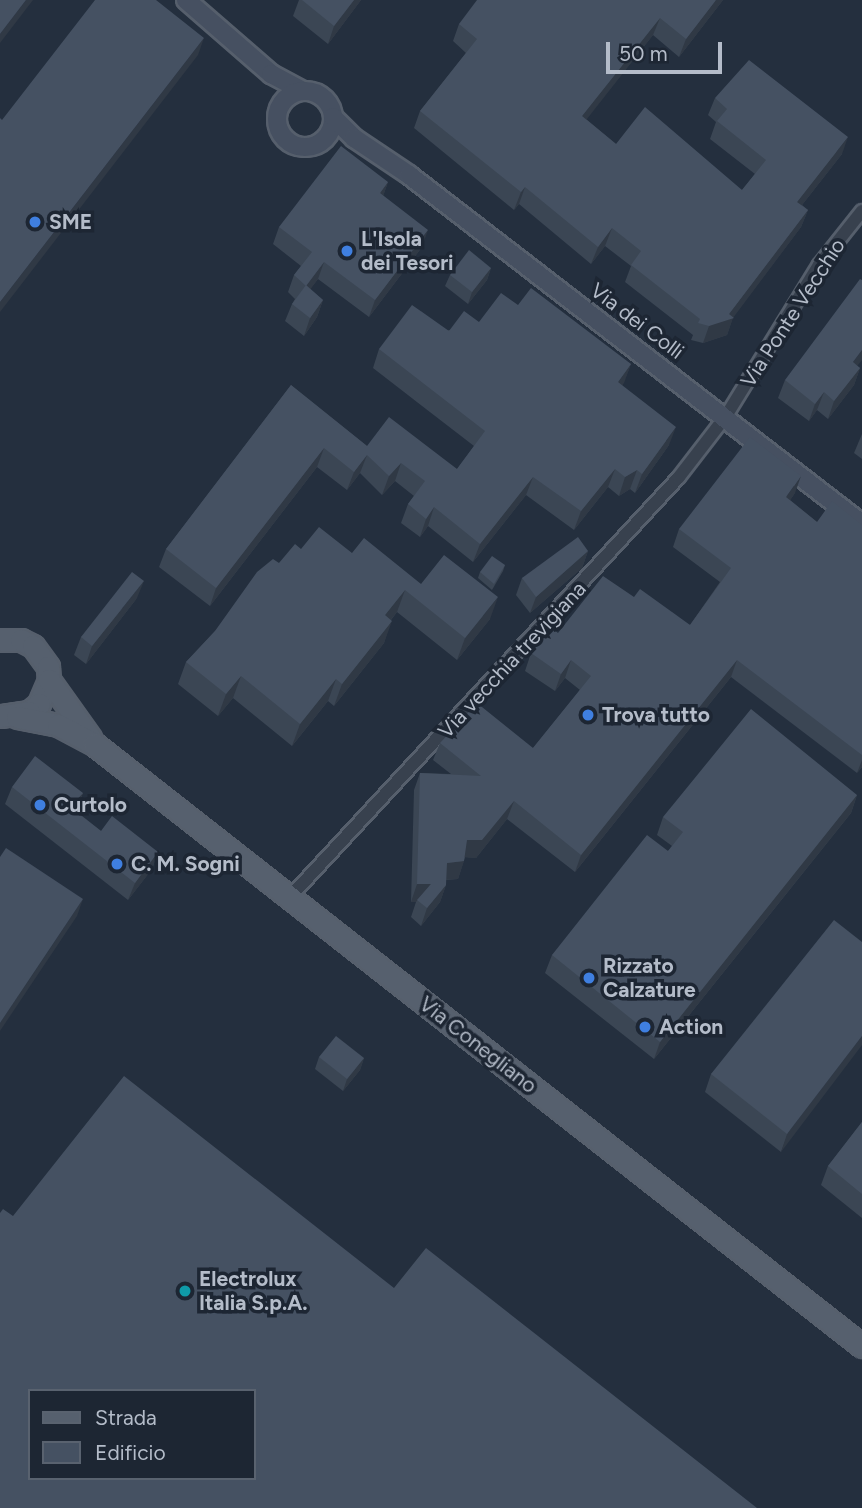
<!DOCTYPE html>
<style>
body{margin:0}
#map{position:relative;width:862px;height:1508px;overflow:hidden;background:#242f3e;font-family:Figtree,sans-serif}
div>[style]{position:absolute}
.roads{filter:drop-shadow(2px 0 #565f6c) drop-shadow(-2px 0 #565f6c) drop-shadow(0 2px #565f6c) drop-shadow(0 -2px #565f6c)}
.street>*{height:12px;margin:-6px;padding:0 6px;transform-origin:6px;border-radius:6px;background:#38414e}
.secondary>*{height:18px;margin:-9px;padding:0 9px;transform-origin:9px;border-radius:9px;background:#465061}
.secondary>.ring{margin:-9px;padding:0;box-sizing:content-box;background:none;border:18px solid #465061;border-radius:50%}
.primary>*{height:21px;margin:-10.5px;padding:0 10.5px;transform-origin:10.5px;border-radius:10.5px;background:#56606e}
.wall>*{inset:0;background:#3b4654}
.shaded-wall>*{inset:0;background:#303945}
.building>*{inset:0;background:#455162}
.dots>*{width:19px;height:19px;translate:-50% -50%;box-sizing:border-box;border:4px solid #1d2633;border-radius:50%}
span{translate:-50% -50%;white-space:nowrap;text-align:center;line-height:1.15;-webkit-text-stroke:7px #1d2633;paint-order:stroke}
.poi-label{font-size:21px;color:#b4bcc9;font-weight:700}
.left{translate:0 -50%;text-align:left}
.street-label{font-size:21px;color:#b4bcc9}
.legend{position:absolute;left:28px;top:1389px;width:228px;height:91px;box-sizing:border-box;background:#1d2633;border:2px solid #59626f;margin:0;padding:9px 12px;list-style:none;font-size:21px;color:#b4bcc9}
.legend li{display:flex;align-items:center;gap:14px;height:35px}
.legend b{width:35px;border:2px solid #59626f}
.scale{position:absolute;left:606px;top:42px;width:116px;height:32px;box-sizing:border-box;border:4px solid #b4bcc9;border-top:0;padding-left:9px;font-size:21px;line-height:24px;white-space:nowrap;color:#b4bcc9;-webkit-text-stroke:5px #1d2633;paint-order:stroke}
</style>
<div id="map">
<div class="roads">
<div class="street">
<div style="left:290px;top:897px;width:572px;rotate:-47.19deg"></div>
<div style="left:679px;top:477px;width:77px;rotate:-52.4deg"></div>
<div style="left:726px;top:416px;width:177px;rotate:-58.4deg"></div>
<div style="left:819px;top:265px;width:69px;rotate:-51.5deg"></div>
</div>
<div class="secondary">
<div style="left:186px;top:0;width:113px;rotate:41deg"></div>
<div style="left:271px;top:74px;width:36px;rotate:28deg"></div>
<div class="ring" style="left:277px;top:91px;width:38px;height:38px"></div>
<div style="left:333px;top:117px;width:30px;rotate:45deg"></div>
<div style="left:354px;top:138px;width:66px;rotate:33.9deg"></div>
<div style="left:409px;top:175px;width:572px;rotate:37.61deg"></div>
</div>
<div class="primary">
<div style="left:0;top:640px;width:21px"></div>
<div style="left:21px;top:640px;width:13px;rotate:27deg"></div>
<div style="left:33px;top:646px;width:26px;rotate:54deg"></div>
<div style="left:48px;top:667px;width:13px;rotate:86deg"></div>
<div style="left:49px;top:680px;width:26px;rotate:113deg"></div>
<div style="left:39px;top:704px;width:13px;rotate:141deg"></div>
<div style="left:29px;top:712px;width:29px;rotate:172deg"></div>
<div style="left:49px;top:680px;width:72px;rotate:54.6deg"></div>
<div style="left:17px;top:717px;width:42px;rotate:11deg"></div>
<div style="left:58px;top:725px;width:41px;rotate:27.8deg"></div>
<div style="left:94px;top:744px;width:976px;rotate:38.09deg"></div>
</div>
</div>
<div class="wall">
<div style="clip-path:polygon(299px 0,361px 0,328px 44px,293px 16px)"></div>
<div style="clip-path:polygon(723px 0,679px 57px,653px 35px,586px 119px,616px 144px,742px 190px,755px 174px,710px 139px,716px 122px,708px 115px,715px 98px,842px 154px,802px 205px,808px 210px,801px 227px,733px 317px,727px 335px,703px 343px,691px 340px,693px 335px,625px 282px,631px 266px,605px 246px,591px 264px,519px 204px,514px 210px,414px 128px,420px 111px,466px 53px,453px 41px,459px 24px)"></div>
<div style="clip-path:polygon(388px 182px,383px 196px,422px 247px,369px 317px,318px 279px,310px 289px,323px 300px,317px 317px,304px 336px,285px 321px,292px 304px,295px 299px,288px 292px,294px 275px,301px 266px,273px 244px,279px 227px)"></div>
<div style="clip-path:polygon(491px 268px,487px 280px,468px 304px,445px 286px,450px 275px)"></div>
<div style="clip-path:polygon(518px 305px,631px 364px,622px 386px,669px 445px,635px 493px,630px 489px,619px 496px,608px 487px,574px 530px,526px 495px,473px 562px,428px 526px,420px 537px,401px 523px,408px 504px,414px 496px,395px 481px,382px 495px,360px 473px,347px 490px,317px 467px,210px 606px,159px 567px,166px 549px,291px 385px,367px 446px,457px 469px,474px 446px,373px 368px,379px 349px,479px 322px)"></div>
<div style="clip-path:polygon(857px 366px,860px 368px,854px 385px,828px 419px,817px 410px,809px 421px,778px 398px,785px 380px)"></div>
<div style="clip-path:polygon(862px 434px,862px 459px,854px 453px)"></div>
<div style="clip-path:polygon(795px 493px,790px 500px,817px 522px,862px 525px,862px 767px,857px 773px,731px 677px,575px 872px,507px 819px,476px 858px,465px 857px,458px 879px,446px 880px,446px 885px,440px 902px,421px 926px,411px 917px,416px 902px,411px 902px,414px 790px,420px 773px,451px 774px,433px 760px,440px 743px,533px 748px,580px 690px,565px 678px,555px 691px,525px 671px,531px 653px,558px 633px,634px 597px,690px 625px,720px 582px,673px 547px,679px 529px)"></div>
<div style="clip-path:polygon(301px 549px,352px 553px,421px 584px,490px 619px,457px 660px,397px 612px,391px 620px,384px 643px,334px 706px,328px 701px,292px 746px,233px 698px,218px 716px,178px 684px,186px 662px,279px 563px)"></div>
<div style="clip-path:polygon(588px 551px,582px 568px,530px 613px,516px 595px,522px 578px)"></div>
<div style="clip-path:polygon(505px 565px,503px 571px,492px 590px,478px 578px,480px 572px)"></div>
<div style="clip-path:polygon(137px 598px,86px 664px,74px 655px,81px 637px)"></div>
<div style="clip-path:polygon(12px 787px,83px 793px,76px 811px,101px 831px,158px 852px,152px 869px,128px 900px,5px 804px)"></div>
<div style="clip-path:polygon(857px 795px,851px 813px,654px 1059px,545px 973px,552px 955px,668px 851px,672px 846px,657px 835px,663px 817px)"></div>
<div style="clip-path:polygon(862px 942px,781px 1152px,705px 1092px,711px 1074px)"></div>
<div style="clip-path:polygon(319px 1057px,364px 1058px,360px 1070px,343px 1091px,315px 1069px)"></div>
<div style="clip-path:polygon(862px 1122px,862px 1218px,821px 1185px,828px 1166px)"></div>
</div>
<div class="shaded-wall">
<div style="clip-path:polygon(26px 0,33px 0,0 43px,0 34px)"></div>
<div style="clip-path:polygon(354px 0,361px 0,328px 44px,334px 26px)"></div>
<div style="clip-path:polygon(716px 0,723px 0,679px 57px,686px 39px)"></div>
<div style="clip-path:polygon(660px 18px,653px 35px,576px 133px,582px 116px)"></div>
<div style="clip-path:polygon(204px 38px,198px 55px,0 312px,0 302px)"></div>
<div style="clip-path:polygon(848px 137px,842px 154px,791px 219px,797px 202px)"></div>
<div style="clip-path:polygon(388px 182px,382px 199px,380px 193px)"></div>
<div style="clip-path:polygon(525px 187px,519px 204px,514px 210px,521px 192px)"></div>
<div style="clip-path:polygon(808px 210px,801px 227px,733px 318px,727px 335px,703px 343px,709px 326px,729px 314px)"></div>
<div style="clip-path:polygon(612px 228px,605px 246px,591px 264px,598px 247px)"></div>
<div style="clip-path:polygon(428px 230px,422px 247px,369px 317px,375px 300px)"></div>
<div style="clip-path:polygon(324px 262px,318px 279px,300px 303px,306px 286px)"></div>
<div style="clip-path:polygon(491px 268px,487px 280px,468px 304px,472px 292px)"></div>
<div style="clip-path:polygon(323px 300px,317px 317px,304px 336px,310px 318px)"></div>
<div style="clip-path:polygon(862px 350px,862px 360px,846px 380px,853px 362px)"></div>
<div style="clip-path:polygon(631px 364px,624px 383px,611px 400px,618px 382px)"></div>
<div style="clip-path:polygon(860px 368px,854px 385px,828px 419px,834px 401px)"></div>
<div style="clip-path:polygon(824px 392px,817px 410px,809px 421px,815px 404px)"></div>
<div style="clip-path:polygon(676px 427px,669px 445px,635px 493px,642px 474px)"></div>
<div style="clip-path:polygon(324px 448px,317px 467px,210px 606px,216px 588px)"></div>
<div style="clip-path:polygon(367px 455px,360px 473px,347px 490px,354px 472px)"></div>
<div style="clip-path:polygon(401px 463px,395px 481px,382px 495px,389px 476px)"></div>
<div style="clip-path:polygon(615px 469px,608px 487px,574px 530px,581px 511px)"></div>
<div style="clip-path:polygon(637px 470px,630px 489px,619px 496px,625px 477px)"></div>
<div style="clip-path:polygon(801px 476px,795px 493px,780px 515px,786px 497px)"></div>
<div style="clip-path:polygon(533px 477px,526px 495px,473px 562px,480px 544px)"></div>
<div style="clip-path:polygon(434px 507px,428px 526px,420px 537px,426px 519px)"></div>
<div style="clip-path:polygon(588px 551px,582px 568px,530px 613px,536px 597px)"></div>
<div style="clip-path:polygon(144px 581px,137px 598px,86px 664px,92px 646px)"></div>
<div style="clip-path:polygon(405px 590px,397px 612px,377px 637px,385px 615px)"></div>
<div style="clip-path:polygon(498px 597px,490px 619px,457px 660px,465px 638px)"></div>
<div style="clip-path:polygon(392px 621px,384px 643px,334px 706px,342px 684px)"></div>
<div style="clip-path:polygon(571px 660px,565px 678px,555px 691px,561px 674px)"></div>
<div style="clip-path:polygon(737px 660px,731px 677px,575px 872px,581px 855px)"></div>
<div style="clip-path:polygon(241px 676px,233px 698px,218px 716px,226px 694px)"></div>
<div style="clip-path:polygon(336px 679px,328px 701px,292px 746px,300px 724px)"></div>
<div style="clip-path:polygon(862px 760px,862px 767px,857px 773px)"></div>
<div style="clip-path:polygon(83px 793px,76px 810px,64px 824px,70px 807px)"></div>
<div style="clip-path:polygon(857px 795px,851px 813px,654px 1059px,660px 1042px)"></div>
<div style="clip-path:polygon(514px 801px,507px 819px,476px 858px,461px 857px,467px 840px)"></div>
<div style="clip-path:polygon(158px 852px,152px 869px,128px 900px,135px 883px)"></div>
<div style="clip-path:polygon(464px 861px,458px 879px,441px 880px,447px 863px)"></div>
<div style="clip-path:polygon(417px 884px,431px 884px,416px 902px,411px 902px)"></div>
<div style="clip-path:polygon(446px 885px,440px 902px,421px 926px,427px 908px)"></div>
<div style="clip-path:polygon(83px 899px,77px 916px,0 1031px,0 1023px)"></div>
<div style="clip-path:polygon(862px 1036px,862px 1045px,781px 1152px,787px 1134px)"></div>
<div style="clip-path:polygon(364px 1058px,360px 1070px,343px 1091px,347px 1079px)"></div>
</div>
<div class="building">
<div style="clip-path:polygon(0 0,26px 0,0 34px)"></div>
<div style="clip-path:polygon(95px 0,156px 0,204px 38px,0 302px,0 118px,2px 120px)"></div>
<div style="clip-path:polygon(302px 0,354px 0,334px 26px)"></div>
<div style="clip-path:polygon(477px 0,716px 0,686px 39px,660px 18px,582px 116px,616px 144px,645px 107px,742px 190px,766px 160px,717px 121px,727px 109px,715px 98px,749px 60px,848px 137px,797px 202px,808px 210px,729px 314px,734px 318px,709px 326px,698px 323px,700px 319px,631px 265px,641px 251px,612px 228px,598px 247px,525px 187px,521px 192px,420px 111px,477px 39px,459px 24px)"></div>
<div style="clip-path:polygon(341px 146px,388px 182px,380px 193px,428px 230px,375px 300px,324px 262px,306px 286px,294px 275px,312px 252px,279px 227px)"></div>
<div style="clip-path:polygon(469px 250px,491px 268px,472px 292px,450px 275px)"></div>
<div style="clip-path:polygon(860px 279px,862px 280px,862px 350px,853px 362px,860px 368px,834px 401px,824px 392px,815px 404px,785px 380px)"></div>
<div style="clip-path:polygon(306px 285px,323px 300px,310px 318px,292px 304px)"></div>
<div style="clip-path:polygon(531px 288px,631px 364px,618px 382px,676px 427px,642px 474px,637px 470px,625px 477px,615px 469px,581px 511px,533px 477px,480px 544px,434px 507px,426px 519px,408px 504px,425px 481px,401px 463px,389px 476px,367px 455px,354px 472px,324px 448px,216px 588px,166px 549px,291px 385px,367px 446px,389px 417px,457px 469px,485px 431px,379px 349px,412px 305px,449px 331px,464px 311px,479px 322px,501px 293px,518px 305px)"></div>
<div style="clip-path:polygon(750px 437px,801px 476px,786px 497px,817px 522px,832px 501px,862px 525px,862px 755px,737px 660px,581px 855px,514px 801px,482px 840px,467px 840px,464px 861px,447px 863px,446px 885px,427px 908px,417px 900px,431px 884px,417px 884px,420px 773px,481px 776px,440px 743px,477px 703px,533px 748px,591px 676px,571px 660px,561px 674px,531px 653px,552px 628px,558px 633px,603px 576px,634px 597px,640px 589px,690px 625px,731px 568px,679px 529px)"></div>
<div style="clip-path:polygon(319px 527px,352px 553px,364px 538px,421px 584px,444px 555px,498px 597px,465px 638px,405px 590px,385px 615px,392px 621px,342px 684px,336px 679px,300px 724px,241px 676px,226px 694px,186px 662px,215px 631px,257px 572px,273px 559px,279px 563px,295px 544px,301px 549px)"></div>
<div style="clip-path:polygon(578px 537px,588px 551px,536px 597px,522px 578px)"></div>
<div style="clip-path:polygon(492px 556px,505px 565px,494px 584px,480px 572px)"></div>
<div style="clip-path:polygon(132px 572px,144px 581px,92px 646px,81px 637px)"></div>
<div style="clip-path:polygon(751px 709px,857px 795px,660px 1042px,552px 955px,647px 835px,668px 851px,683px 832px,663px 817px)"></div>
<div style="clip-path:polygon(35px 756px,83px 793px,70px 807px,101px 831px,112px 816px,158px 852px,135px 883px,12px 787px)"></div>
<div style="clip-path:polygon(6px 848px,83px 899px,0 1023px,0 857px)"></div>
<div style="clip-path:polygon(834px 920px,862px 942px,862px 1036px,787px 1134px,711px 1074px)"></div>
<div style="clip-path:polygon(336px 1036px,364px 1058px,347px 1079px,319px 1057px)"></div>
<div style="clip-path:polygon(evenodd,124px 1076px,394px 1288px,426px 1248px,757px 1508px,0 1508px,0 1213px,3px 1209px,13px 1216px,124px 1076px,30px 1391px,254px 1391px,254px 1478px,30px 1478px,30px 1391px)"></div>
<div style="clip-path:polygon(862px 1122px,862px 1194px,828px 1166px)"></div>
</div>
<div class="dots">
<div style="left:35px;top:222px;background:#3f7fe0"></div>
<div style="left:347px;top:251px;background:#3f7fe0"></div>
<div style="left:588px;top:715px;background:#3f7fe0"></div>
<div style="left:40px;top:805px;background:#3f7fe0"></div>
<div style="left:117px;top:864px;background:#3f7fe0"></div>
<div style="left:589px;top:978px;background:#3f7fe0"></div>
<div style="left:645px;top:1027px;background:#3f7fe0"></div>
<div style="left:185px;top:1291px;background:#0f9aa8"></div>
</div>
<div class="poi-label">
<span class="left" style="left:49px;top:222px">SME</span>
<span class="left" style="left:361px;top:251px">L'Isola<br>dei Tesori</span>
<span class="left" style="left:602px;top:715px">Trova tutto</span>
<span class="left" style="left:54px;top:805px">Curtolo</span>
<span class="left" style="left:131px;top:864px">C. M. Sogni</span>
<span class="left" style="left:603px;top:978px">Rizzato<br>Calzature</span>
<span class="left" style="left:659px;top:1027px">Action</span>
<span class="left" style="left:199px;top:1291px">Electrolux<br>Italia S.p.A.</span>
</div>
<div class="street-label">
<span style="left:793px;top:313px;rotate:-57deg">Via Ponte Vecchio</span>
<span style="left:637px;top:321px;rotate:37deg">Via dei Colli</span>
<span style="left:512px;top:660px;rotate:-47deg">Via vecchia trevigiana</span>
<span style="left:478px;top:1045px;rotate:38deg">Via Conegliano</span>
</div>
<ul class="legend">
<li><b style="height:9px;background:#56606e"></b>Strada</li>
<li><b style="height:19px;background:#455162"></b>Edificio</li>
</ul>
<div class="scale">50 m</div>
</div>
